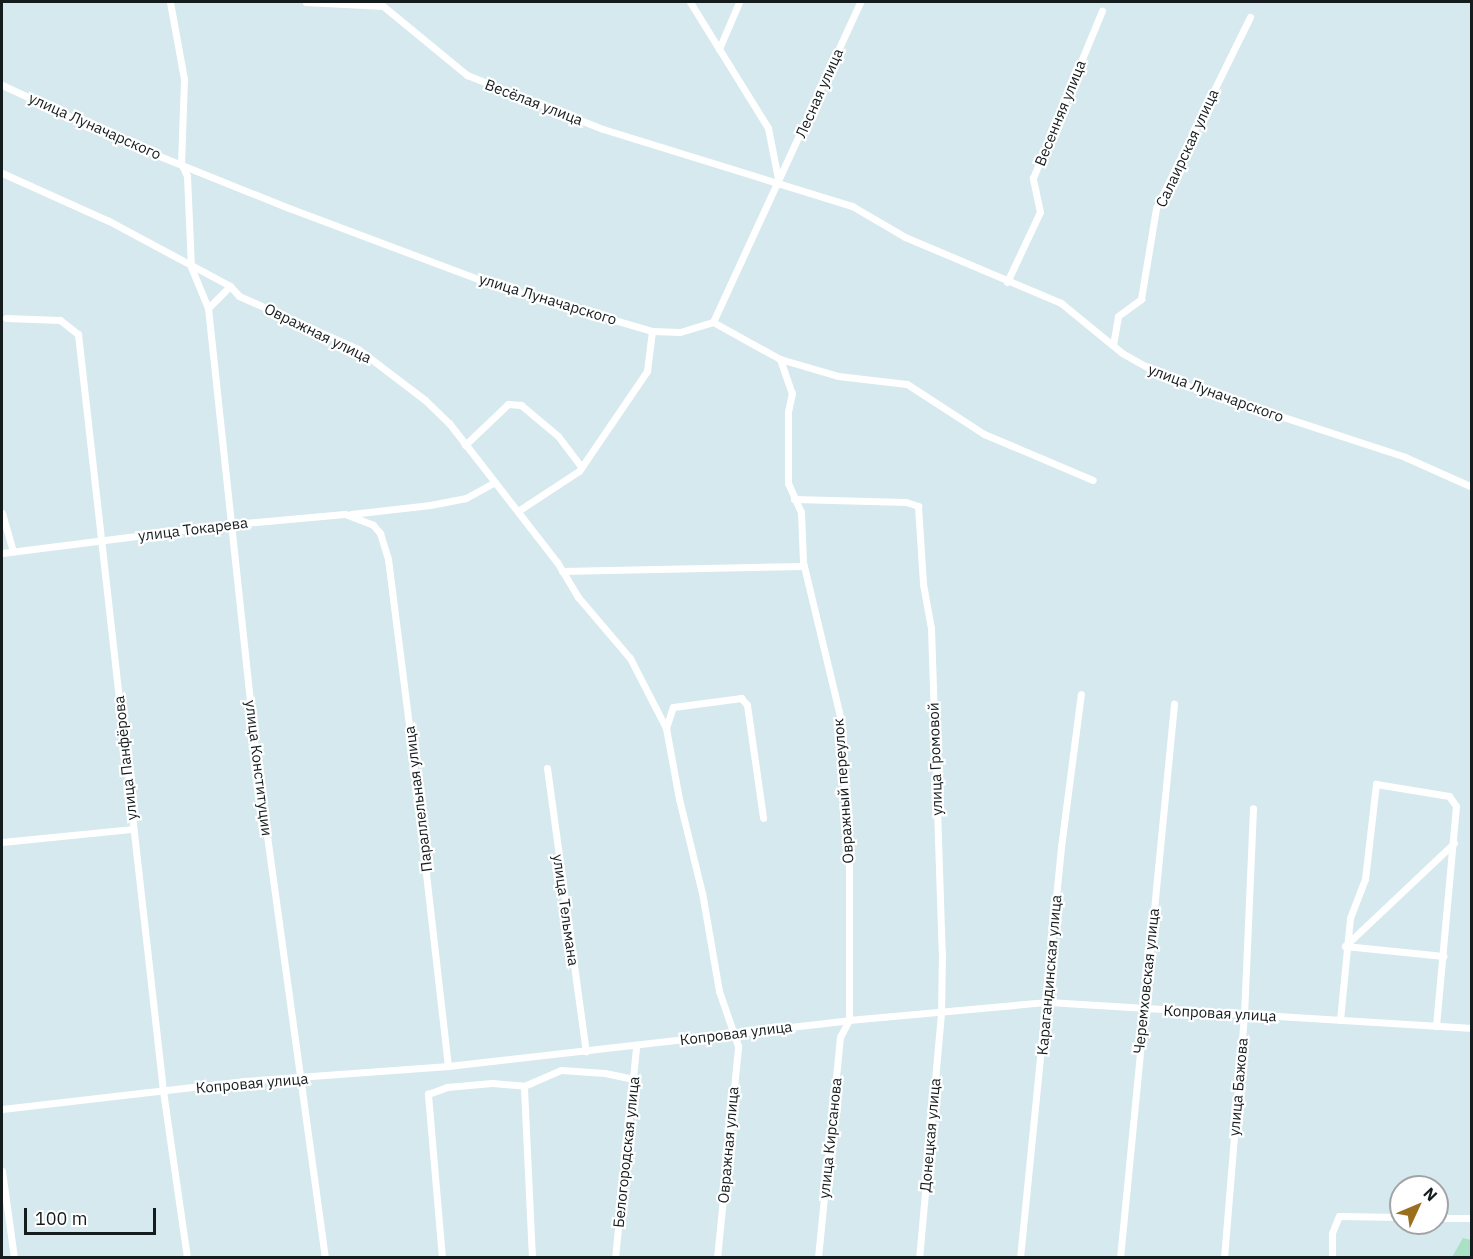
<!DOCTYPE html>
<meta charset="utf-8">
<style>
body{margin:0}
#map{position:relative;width:1473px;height:1259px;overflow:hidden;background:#d5e9ef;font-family:"IBM Plex Sans",sans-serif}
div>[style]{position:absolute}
.green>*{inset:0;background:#aae1c4}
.street>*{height:7px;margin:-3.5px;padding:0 3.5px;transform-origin:3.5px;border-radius:3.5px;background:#fff}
span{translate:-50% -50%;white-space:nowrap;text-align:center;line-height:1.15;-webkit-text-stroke:4.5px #fff;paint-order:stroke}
.street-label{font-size:15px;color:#151c1e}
.frame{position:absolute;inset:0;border:3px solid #151c1e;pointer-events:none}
.north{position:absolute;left:1389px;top:1175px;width:60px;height:60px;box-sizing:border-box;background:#fff;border:2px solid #a1a4a5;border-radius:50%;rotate:46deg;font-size:16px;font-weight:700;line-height:24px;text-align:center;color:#151c1e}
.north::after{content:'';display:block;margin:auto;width:21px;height:27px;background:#9a701e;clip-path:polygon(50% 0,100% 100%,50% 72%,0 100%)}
.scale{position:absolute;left:24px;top:1208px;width:132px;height:27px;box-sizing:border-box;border:3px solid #151c1e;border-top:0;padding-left:8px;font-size:18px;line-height:21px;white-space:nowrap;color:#151c1e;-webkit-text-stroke:4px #fff;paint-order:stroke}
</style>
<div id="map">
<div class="green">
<div style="clip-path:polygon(1463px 1238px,1471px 1240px,1471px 1257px,1452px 1257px)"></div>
</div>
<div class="street">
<div style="left:170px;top:2px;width:78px;rotate:79.7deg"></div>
<div style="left:184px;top:79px;width:84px;rotate:92deg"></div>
<div style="left:181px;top:163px;width:14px;rotate:65deg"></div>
<div style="left:187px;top:176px;width:91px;rotate:87.5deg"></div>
<div style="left:191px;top:267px;width:44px;rotate:67.5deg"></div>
<div style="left:306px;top:2px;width:77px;rotate:3deg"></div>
<div style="left:383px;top:6px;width:109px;rotate:39.4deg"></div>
<div style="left:467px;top:75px;width:146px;rotate:21.7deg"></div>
<div style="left:603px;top:129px;width:261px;rotate:17.2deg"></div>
<div style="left:852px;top:206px;width:61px;rotate:30.3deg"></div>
<div style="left:905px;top:237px;width:169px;rotate:22.9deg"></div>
<div style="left:1061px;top:303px;width:79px;rotate:39.3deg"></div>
<div style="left:1122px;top:353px;width:55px;rotate:29.4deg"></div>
<div style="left:1170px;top:380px;width:247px;rotate:18.1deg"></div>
<div style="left:1405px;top:457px;width:73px;rotate:24.1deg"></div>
<div style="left:690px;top:2px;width:148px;rotate:58.2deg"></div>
<div style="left:768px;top:128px;width:57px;rotate:78.9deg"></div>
<div style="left:719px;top:49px;width:51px;rotate:-66.9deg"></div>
<div style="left:2px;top:85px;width:138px;rotate:24.9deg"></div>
<div style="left:127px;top:143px;width:175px;rotate:21.9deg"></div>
<div style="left:289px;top:208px;width:219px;rotate:20.6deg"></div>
<div style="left:494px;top:285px;width:165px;rotate:16.2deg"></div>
<div style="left:652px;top:331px;width:28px;rotate:2deg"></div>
<div style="left:680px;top:332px;width:34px;rotate:-17deg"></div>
<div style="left:713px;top:322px;width:77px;rotate:28.9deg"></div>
<div style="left:780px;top:359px;width:60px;rotate:16.3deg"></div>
<div style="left:838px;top:376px;width:69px;rotate:6.6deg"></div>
<div style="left:907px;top:384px;width:92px;rotate:33deg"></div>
<div style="left:984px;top:434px;width:118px;rotate:22.9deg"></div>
<div style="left:2px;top:173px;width:117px;rotate:24.2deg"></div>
<div style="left:109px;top:221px;width:137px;rotate:28.2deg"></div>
<div style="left:230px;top:286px;width:13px;rotate:48deg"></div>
<div style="left:239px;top:296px;width:130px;rotate:24deg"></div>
<div style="left:358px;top:349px;width:84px;rotate:37.3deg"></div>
<div style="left:425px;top:400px;width:33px;rotate:44deg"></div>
<div style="left:449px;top:423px;width:176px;rotate:52.2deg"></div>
<div style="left:557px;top:562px;width:41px;rotate:59deg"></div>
<div style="left:578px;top:597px;width:80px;rotate:49.6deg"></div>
<div style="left:630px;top:658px;width:79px;rotate:62.8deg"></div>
<div style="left:1007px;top:282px;width:77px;rotate:-64.8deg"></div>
<div style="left:1040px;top:212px;width:35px;rotate:-102deg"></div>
<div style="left:1033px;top:178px;width:181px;rotate:-67.6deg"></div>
<div style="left:230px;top:286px;width:31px;rotate:135deg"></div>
<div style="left:208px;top:308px;width:435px;rotate:83.9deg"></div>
<div style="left:254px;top:741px;width:522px;rotate:82.18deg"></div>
<div style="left:6px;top:318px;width:54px;rotate:2.1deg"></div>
<div style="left:60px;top:320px;width:23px;rotate:38deg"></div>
<div style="left:78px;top:334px;width:762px;rotate:83.59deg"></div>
<div style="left:163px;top:1091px;width:169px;rotate:81.8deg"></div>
<div style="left:713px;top:322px;width:352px;rotate:-65.3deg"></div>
<div style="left:1113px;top:345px;width:29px;rotate:-80deg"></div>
<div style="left:1118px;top:316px;width:29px;rotate:-36deg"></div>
<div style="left:1141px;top:299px;width:92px;rotate:-80.6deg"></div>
<div style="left:1156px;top:208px;width:213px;rotate:-63.8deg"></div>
<div style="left:780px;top:359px;width:36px;rotate:71deg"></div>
<div style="left:792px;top:393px;width:19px;rotate:102deg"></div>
<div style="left:788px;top:412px;width:71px;rotate:90deg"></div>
<div style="left:788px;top:483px;width:32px;rotate:66deg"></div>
<div style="left:801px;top:512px;width:50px;rotate:87.7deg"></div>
<div style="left:803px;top:562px;width:168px;rotate:76.5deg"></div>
<div style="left:842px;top:725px;width:144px;rotate:87.2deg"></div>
<div style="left:849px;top:869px;width:151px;rotate:90deg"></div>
<div style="left:849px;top:1020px;width:19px;rotate:118deg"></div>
<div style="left:840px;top:1037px;width:222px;rotate:95.7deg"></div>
<div style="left:465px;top:445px;width:59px;rotate:-43.6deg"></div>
<div style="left:508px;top:404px;width:13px;rotate:4deg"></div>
<div style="left:521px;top:405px;width:48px;rotate:40deg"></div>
<div style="left:558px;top:436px;width:39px;rotate:53deg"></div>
<div style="left:794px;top:499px;width:112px;rotate:1.5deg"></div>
<div style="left:906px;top:502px;width:13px;rotate:18deg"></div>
<div style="left:918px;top:506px;width:78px;rotate:86.3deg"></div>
<div style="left:923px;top:584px;width:45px;rotate:79.7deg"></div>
<div style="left:931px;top:628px;width:324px;rotate:88.1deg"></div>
<div style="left:942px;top:952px;width:61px;rotate:90.9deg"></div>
<div style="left:941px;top:1013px;width:246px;rotate:95.1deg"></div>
<div style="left:518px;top:511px;width:73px;rotate:-33.3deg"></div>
<div style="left:579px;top:471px;width:121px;rotate:-55.8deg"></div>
<div style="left:647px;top:371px;width:40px;rotate:-82.9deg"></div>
<div style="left:2px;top:513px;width:40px;rotate:74deg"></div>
<div style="left:351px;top:514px;width:80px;rotate:-6.5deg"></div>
<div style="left:430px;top:505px;width:37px;rotate:-11deg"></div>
<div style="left:466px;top:498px;width:31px;rotate:-29deg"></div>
<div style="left:2px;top:553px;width:233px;rotate:-7.2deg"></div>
<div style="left:233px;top:524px;width:112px;rotate:-5.1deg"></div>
<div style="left:345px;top:514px;width:30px;rotate:21deg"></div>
<div style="left:373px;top:525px;width:11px;rotate:49deg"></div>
<div style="left:380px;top:533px;width:27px;rotate:73deg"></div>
<div style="left:388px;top:559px;width:175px;rotate:82.8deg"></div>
<div style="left:410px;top:733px;width:335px;rotate:83.5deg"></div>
<div style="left:562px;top:571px;width:242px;rotate:-1.2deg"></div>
<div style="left:547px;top:768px;width:286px;rotate:82.2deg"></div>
<div style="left:2px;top:842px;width:132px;rotate:-5.7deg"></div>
<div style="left:1345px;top:946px;width:150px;rotate:-43.4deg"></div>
<div style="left:1345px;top:946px;width:99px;rotate:5.8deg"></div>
<div style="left:1340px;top:1020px;width:102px;rotate:-84.4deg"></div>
<div style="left:1350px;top:918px;width:42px;rotate:-69deg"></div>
<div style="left:1365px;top:879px;width:96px;rotate:-83.4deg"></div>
<div style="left:1376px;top:784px;width:74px;rotate:9.3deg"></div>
<div style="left:1449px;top:796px;width:12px;rotate:55deg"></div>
<div style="left:1456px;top:806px;width:221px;rotate:95.2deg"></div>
<div style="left:2px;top:1109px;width:244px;rotate:-6.6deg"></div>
<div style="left:244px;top:1081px;width:205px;rotate:-4.2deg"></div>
<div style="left:448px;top:1066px;width:404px;rotate:-6.5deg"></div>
<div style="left:849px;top:1020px;width:200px;rotate:-5.2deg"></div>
<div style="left:1048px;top:1002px;width:425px;rotate:3.5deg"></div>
<div style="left:2px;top:1171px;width:88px;rotate:82.1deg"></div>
<div style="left:1437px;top:1218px;width:35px"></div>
<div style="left:442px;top:1258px;width:165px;rotate:-94.9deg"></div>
<div style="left:428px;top:1094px;width:20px;rotate:-20deg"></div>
<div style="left:447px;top:1087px;width:45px;rotate:-5.1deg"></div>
<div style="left:492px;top:1083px;width:32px;rotate:5deg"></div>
<div style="left:532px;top:1258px;width:172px;rotate:-92.7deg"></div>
<div style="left:524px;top:1086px;width:40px;rotate:-23.4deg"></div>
<div style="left:561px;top:1070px;width:44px;rotate:3.9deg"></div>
<div style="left:605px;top:1073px;width:29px;rotate:12deg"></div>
<div style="left:615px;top:1258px;width:213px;rotate:-84.3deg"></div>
<div style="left:717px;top:1258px;width:213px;rotate:-84.3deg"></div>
<div style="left:738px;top:1046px;width:58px;rotate:-109.1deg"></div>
<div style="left:719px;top:991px;width:99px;rotate:-99.8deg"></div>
<div style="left:702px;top:893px;width:97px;rotate:-103.7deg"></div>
<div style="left:679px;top:799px;width:72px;rotate:-100.4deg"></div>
<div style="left:666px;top:728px;width:22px;rotate:-72deg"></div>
<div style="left:673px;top:707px;width:69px;rotate:-7.5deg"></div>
<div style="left:741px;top:698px;width:9px;rotate:49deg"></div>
<div style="left:747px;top:705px;width:114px;rotate:81.9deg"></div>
<div style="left:1020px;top:1258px;width:413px;rotate:-84.3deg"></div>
<div style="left:1061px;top:847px;width:154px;rotate:-82.6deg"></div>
<div style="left:1120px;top:1258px;width:557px;rotate:-84.43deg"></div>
<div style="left:1224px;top:1258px;width:244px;rotate:-85.3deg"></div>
<div style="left:1244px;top:1015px;width:207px;rotate:-87.5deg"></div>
<div style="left:1332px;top:1258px;width:25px;rotate:-90deg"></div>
<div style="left:1332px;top:1233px;width:18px;rotate:-68deg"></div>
<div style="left:1339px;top:1216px;width:62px;rotate:0.9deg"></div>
</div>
<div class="street-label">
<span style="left:819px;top:93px;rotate:-66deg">Лесная улица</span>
<span style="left:534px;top:102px;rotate:21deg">Весёлая улица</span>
<span style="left:1060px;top:113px;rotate:-68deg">Весенняя улица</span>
<span style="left:95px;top:126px;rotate:24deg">улица Луначарского</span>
<span style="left:1187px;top:148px;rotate:-65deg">Салаирская улица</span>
<span style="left:548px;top:299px;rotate:17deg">улица Луначарского</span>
<span style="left:318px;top:333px;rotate:26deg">Овражная улица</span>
<span style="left:1216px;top:393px;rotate:20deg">улица Луначарского</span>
<span style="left:193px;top:529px;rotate:-7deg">улица Токарева</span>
<span style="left:125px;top:758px;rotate:-96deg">улица Панфёрова</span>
<span style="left:935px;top:759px;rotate:-92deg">улица Громовой</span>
<span style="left:259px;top:768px;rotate:83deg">улица Конституции</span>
<span style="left:843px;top:791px;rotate:-94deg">Овражный переулок</span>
<span style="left:418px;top:799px;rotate:-97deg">Параллельная улица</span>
<span style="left:566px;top:910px;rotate:82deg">улица Тельмана</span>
<span style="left:1049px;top:975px;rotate:-85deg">Карагандинская улица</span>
<span style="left:1146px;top:981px;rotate:-84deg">Черемховская улица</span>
<span style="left:1220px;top:1013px;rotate:3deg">Копровая улица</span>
<span style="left:736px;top:1033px;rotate:-7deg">Копровая улица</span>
<span style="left:252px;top:1083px;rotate:-5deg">Копровая улица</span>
<span style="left:1238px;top:1087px;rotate:-85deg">улица Бажова</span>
<span style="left:930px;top:1135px;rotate:-85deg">Донецкая улица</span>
<span style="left:830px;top:1138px;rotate:-84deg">улица Кирсанова</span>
<span style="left:728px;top:1145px;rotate:-85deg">Овражная улица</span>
<span style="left:626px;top:1152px;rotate:-84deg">Белогородская улица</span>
</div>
<div class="frame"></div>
<div class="north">N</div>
<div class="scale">100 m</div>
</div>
